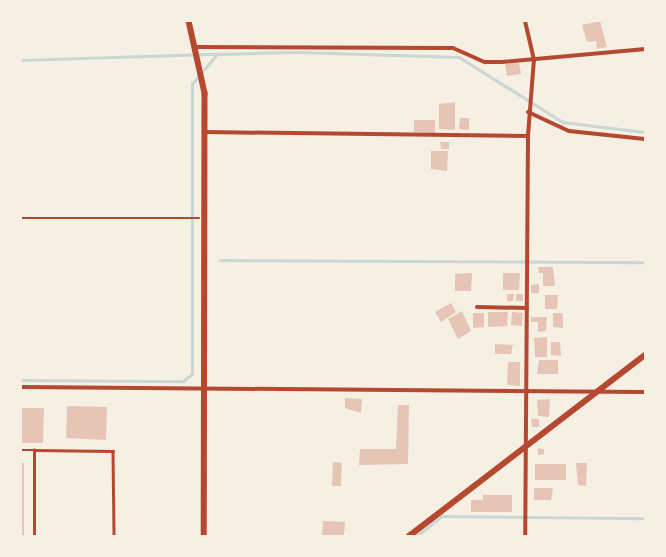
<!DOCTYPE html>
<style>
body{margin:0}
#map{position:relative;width:666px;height:557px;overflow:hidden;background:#f6efe4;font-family:"Space Grotesk",sans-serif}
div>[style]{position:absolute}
.stream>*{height:2.5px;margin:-1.25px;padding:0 1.25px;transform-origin:1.25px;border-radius:1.25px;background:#c9d6d2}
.building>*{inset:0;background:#e6c5b7}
.path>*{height:1.5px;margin:-0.75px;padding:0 0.75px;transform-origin:0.75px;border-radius:0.75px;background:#b5482f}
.service>*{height:2.5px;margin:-1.25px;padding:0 1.25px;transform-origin:1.25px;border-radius:1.25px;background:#b5482f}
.minor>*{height:4px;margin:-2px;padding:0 2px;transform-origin:2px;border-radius:2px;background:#b5482f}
.tertiary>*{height:5.5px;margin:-2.75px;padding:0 2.75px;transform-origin:2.75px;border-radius:2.75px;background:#b5482f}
.secondary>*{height:6px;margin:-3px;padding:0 3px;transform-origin:3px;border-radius:3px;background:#b5482f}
span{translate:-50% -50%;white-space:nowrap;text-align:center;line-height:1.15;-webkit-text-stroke:3px #f6efe4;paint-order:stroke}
.frame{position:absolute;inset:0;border:22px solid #f6efe4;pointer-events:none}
</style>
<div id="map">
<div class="stream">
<div style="left:21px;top:60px;width:195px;rotate:-1.8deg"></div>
<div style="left:220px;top:260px;width:425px;rotate:0.3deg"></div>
<div style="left:21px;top:380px;width:162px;rotate:0.4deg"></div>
<div style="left:183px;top:381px;width:11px;rotate:-38deg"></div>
<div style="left:192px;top:374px;width:290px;rotate:-90deg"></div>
<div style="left:192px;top:84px;width:39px;rotate:-50deg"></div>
<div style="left:217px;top:54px;width:80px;rotate:-1.4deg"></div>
<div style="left:297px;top:52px;width:162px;rotate:1.8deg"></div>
<div style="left:459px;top:57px;width:123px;rotate:32deg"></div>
<div style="left:563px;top:122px;width:83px;rotate:7deg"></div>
<div style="left:417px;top:536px;width:32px;rotate:-39deg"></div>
<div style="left:442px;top:516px;width:203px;rotate:0.6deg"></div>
</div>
<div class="building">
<div style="clip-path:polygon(600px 21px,607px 47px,597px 49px,596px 41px,587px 42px,582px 25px)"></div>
<div style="clip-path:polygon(519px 63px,521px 74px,507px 76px,505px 64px)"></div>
<div style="clip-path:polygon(455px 102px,455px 130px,439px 129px,439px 104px)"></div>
<div style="clip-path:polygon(460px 118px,469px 118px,469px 130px,459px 129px)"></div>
<div style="clip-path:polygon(414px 120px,435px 120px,435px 133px,414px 132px)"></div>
<div style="clip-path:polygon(440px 142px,449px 142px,449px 149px,441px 149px)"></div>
<div style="clip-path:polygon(431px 151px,448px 151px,447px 171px,431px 169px)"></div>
<div style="clip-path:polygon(538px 267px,553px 267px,555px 286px,543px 286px,543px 273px,539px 273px)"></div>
<div style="clip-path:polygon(472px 273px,471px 291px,455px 291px,455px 274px)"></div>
<div style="clip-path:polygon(503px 273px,520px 273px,519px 290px,503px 290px)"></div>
<div style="clip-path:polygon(539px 284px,539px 293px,531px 293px,531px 285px)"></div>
<div style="clip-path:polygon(507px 294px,514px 294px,513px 301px,507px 301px)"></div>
<div style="clip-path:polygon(516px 294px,523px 294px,523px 301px,516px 301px)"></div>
<div style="clip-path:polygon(545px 295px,558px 295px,557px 309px,545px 309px)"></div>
<div style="clip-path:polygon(451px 303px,456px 312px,441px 322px,435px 312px)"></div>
<div style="clip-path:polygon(462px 311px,471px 331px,458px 339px,448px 319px)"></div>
<div style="clip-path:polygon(488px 312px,508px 312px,507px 326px,488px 327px)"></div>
<div style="clip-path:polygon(512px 312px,523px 313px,522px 326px,511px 325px)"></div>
<div style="clip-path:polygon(473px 313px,484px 313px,484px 327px,473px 328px)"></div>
<div style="clip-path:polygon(553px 313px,563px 313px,563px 328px,553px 327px)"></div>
<div style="clip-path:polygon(531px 317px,547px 317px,546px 331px,538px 332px,538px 322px,531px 322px)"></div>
<div style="clip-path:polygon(547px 337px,547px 357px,535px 357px,534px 338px)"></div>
<div style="clip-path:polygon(551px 342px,560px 342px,561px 356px,551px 355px)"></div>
<div style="clip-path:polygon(495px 344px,513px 345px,511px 354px,495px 354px)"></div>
<div style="clip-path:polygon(539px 360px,558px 360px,558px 374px,537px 374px)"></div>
<div style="clip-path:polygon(508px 362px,520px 362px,520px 386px,507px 385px)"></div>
<div style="clip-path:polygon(345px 398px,362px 399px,361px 413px,345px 408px)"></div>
<div style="clip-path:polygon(550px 399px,549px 417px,538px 416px,537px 400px)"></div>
<div style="clip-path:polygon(398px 405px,409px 405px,408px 464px,359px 465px,360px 449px,396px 449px)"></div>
<div style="clip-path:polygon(67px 406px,107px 407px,106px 440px,66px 438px)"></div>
<div style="clip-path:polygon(22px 408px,44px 408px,43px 443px,22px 443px)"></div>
<div style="clip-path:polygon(531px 419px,539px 419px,539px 427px,532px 427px)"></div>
<div style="clip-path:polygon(538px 448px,544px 449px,544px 454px,538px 455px)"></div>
<div style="clip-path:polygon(333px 462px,342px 463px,341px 486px,332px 486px)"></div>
<div style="clip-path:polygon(21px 463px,24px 463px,24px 536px,21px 536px)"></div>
<div style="clip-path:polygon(576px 463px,587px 463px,586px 486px,578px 485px)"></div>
<div style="clip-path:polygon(535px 464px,566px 464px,566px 480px,535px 480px)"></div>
<div style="clip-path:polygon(534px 488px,553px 488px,551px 500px,534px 500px)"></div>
<div style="clip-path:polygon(483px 495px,512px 495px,512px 512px,471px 512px,471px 500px,483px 500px)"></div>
<div style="clip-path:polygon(323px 521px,345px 522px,344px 536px,322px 536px)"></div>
</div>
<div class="path">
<div style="left:21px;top:218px;width:178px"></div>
</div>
<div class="service">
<div style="left:21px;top:450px;width:13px"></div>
<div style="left:34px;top:536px;width:86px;rotate:-90deg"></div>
<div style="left:34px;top:450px;width:79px;rotate:0.7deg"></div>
<div style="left:113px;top:451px;width:85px;rotate:89.3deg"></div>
</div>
<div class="minor">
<div style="left:525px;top:21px;width:39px;rotate:77deg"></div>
<div style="left:534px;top:59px;width:77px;rotate:94.5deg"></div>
<div style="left:528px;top:136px;width:400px;rotate:90.4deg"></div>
<div style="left:196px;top:47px;width:257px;rotate:0.2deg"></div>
<div style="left:453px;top:48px;width:35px;rotate:24deg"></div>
<div style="left:485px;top:62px;width:17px"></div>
<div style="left:502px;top:62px;width:144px;rotate:-5.2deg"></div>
<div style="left:528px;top:112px;width:45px;rotate:24.9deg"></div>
<div style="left:569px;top:131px;width:76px;rotate:6deg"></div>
<div style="left:204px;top:132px;width:324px;rotate:0.7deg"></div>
<div style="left:477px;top:307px;width:50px;rotate:1.1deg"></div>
<div style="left:21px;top:387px;width:624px;rotate:0.46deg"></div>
</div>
<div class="tertiary">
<div style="left:189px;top:21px;width:74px;rotate:77.5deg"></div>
<div style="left:205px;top:93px;width:443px;rotate:90.1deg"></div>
</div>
<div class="secondary">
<div style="left:409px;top:536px;width:297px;rotate:-37.5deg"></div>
</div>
<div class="frame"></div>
</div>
